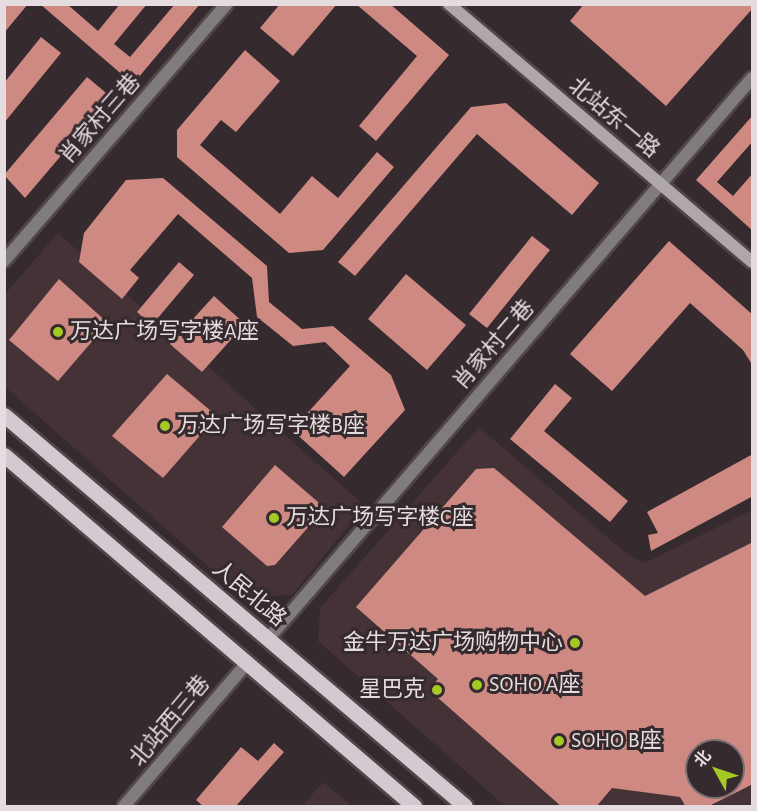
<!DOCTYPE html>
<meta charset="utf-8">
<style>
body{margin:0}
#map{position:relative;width:757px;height:811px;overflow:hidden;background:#352a2d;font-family:"Alegreya Sans","Noto Sans SC",sans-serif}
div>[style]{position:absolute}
.built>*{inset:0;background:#443237}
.building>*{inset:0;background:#ce8983}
.roads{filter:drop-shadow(2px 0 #514649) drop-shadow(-2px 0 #514649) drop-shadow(0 2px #514649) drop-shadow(0 -2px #514649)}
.street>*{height:12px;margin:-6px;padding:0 6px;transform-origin:6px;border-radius:6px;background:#807b7e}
.secondary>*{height:12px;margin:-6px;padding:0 6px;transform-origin:6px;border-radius:6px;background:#afa7ac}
.primary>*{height:15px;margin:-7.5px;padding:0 7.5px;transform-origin:7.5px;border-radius:7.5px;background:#d3c9d0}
.dots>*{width:16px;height:16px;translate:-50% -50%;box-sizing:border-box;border:3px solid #352a2d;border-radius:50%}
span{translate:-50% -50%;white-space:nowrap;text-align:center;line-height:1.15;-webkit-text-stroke:6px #352a2d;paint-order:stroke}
.street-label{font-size:22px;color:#e4dcde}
.poi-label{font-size:22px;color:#e4dcde}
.left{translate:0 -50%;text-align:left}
.right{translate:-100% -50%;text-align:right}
.frame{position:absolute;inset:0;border:6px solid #e4dcde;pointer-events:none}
.north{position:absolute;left:685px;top:739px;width:60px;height:60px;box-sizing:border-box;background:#352a2d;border:2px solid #7b7174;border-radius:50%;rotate:310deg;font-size:16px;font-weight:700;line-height:24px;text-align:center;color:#e4dcde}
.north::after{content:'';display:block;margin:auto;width:21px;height:27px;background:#a4c824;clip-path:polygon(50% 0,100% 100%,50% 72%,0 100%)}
</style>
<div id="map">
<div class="built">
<div style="clip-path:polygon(58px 233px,365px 506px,292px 595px,243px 597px,5px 387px,5px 294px)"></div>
<div style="clip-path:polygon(evenodd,479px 427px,628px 555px,645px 563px,752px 510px,752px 806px,505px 806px,318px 641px,320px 608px,479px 427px,697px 751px,733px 751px,733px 787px,697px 787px,697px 751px)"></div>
<div style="clip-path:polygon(323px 782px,352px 806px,302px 806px)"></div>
</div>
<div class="building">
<div style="clip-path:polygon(4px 4px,28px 4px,4px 33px)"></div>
<div style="clip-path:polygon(40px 4px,67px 4px,98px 31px,120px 4px,147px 4px,114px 44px,130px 57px,175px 4px,200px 4px,133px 84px)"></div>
<div style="clip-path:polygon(280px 4px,337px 4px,293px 56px,260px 28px)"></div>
<div style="clip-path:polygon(356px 4px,390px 4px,449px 55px,376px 141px,359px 126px,417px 56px)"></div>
<div style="clip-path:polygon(584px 4px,753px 4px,753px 8px,666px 106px,570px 21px)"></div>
<div style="clip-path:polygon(41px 37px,61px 53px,4px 123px,4px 83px)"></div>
<div style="clip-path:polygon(245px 50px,280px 81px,236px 132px,221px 120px,200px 145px,280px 214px,312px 176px,338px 198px,377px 152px,394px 167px,323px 250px,289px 253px,177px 157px,177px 130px)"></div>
<div style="clip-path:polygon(87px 77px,111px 97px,25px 198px,4px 175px)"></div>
<div style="clip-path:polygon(506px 103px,599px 183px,572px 215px,477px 134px,355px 276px,338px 262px,471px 107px)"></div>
<div style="clip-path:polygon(753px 115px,753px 141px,717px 182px,733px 196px,753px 173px,753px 231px,696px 180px)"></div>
<div style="clip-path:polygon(163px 178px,267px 266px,269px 302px,302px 329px,333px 326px,391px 375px,405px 410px,344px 477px,292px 430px,350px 366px,325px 342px,293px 346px,257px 317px,252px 278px,178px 214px,130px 270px,139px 278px,122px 299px,79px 262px,84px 233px,126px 180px)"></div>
<div style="clip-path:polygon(532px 236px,550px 250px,487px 328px,469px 314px)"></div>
<div style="clip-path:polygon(669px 241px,753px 315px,753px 366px,743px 350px,690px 303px,612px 391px,570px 354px)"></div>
<div style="clip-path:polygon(179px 262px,194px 275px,152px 325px,137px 312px)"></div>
<div style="clip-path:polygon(406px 274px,466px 325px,427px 370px,368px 319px)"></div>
<div style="clip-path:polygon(59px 279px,108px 323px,58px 381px,9px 340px)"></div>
<div style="clip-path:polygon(214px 296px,245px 324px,202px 372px,170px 344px)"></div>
<div style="clip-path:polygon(167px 374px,217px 416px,163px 478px,112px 436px)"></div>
<div style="clip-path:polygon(555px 384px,572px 398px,544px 431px,628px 501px,610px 522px,510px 439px)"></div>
<div style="clip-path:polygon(753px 454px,753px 496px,651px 551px,648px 535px,658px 533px,647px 512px)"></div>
<div style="clip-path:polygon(275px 465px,325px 508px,275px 565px,267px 566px,222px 527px)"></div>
<div style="clip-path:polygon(evenodd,494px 468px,645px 596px,753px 542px,753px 784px,707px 807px,686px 807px,680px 797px,612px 788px,596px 807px,562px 807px,429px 690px,438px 679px,356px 607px,476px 469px,494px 468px,697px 751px,733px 751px,733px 787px,697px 787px,697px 751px)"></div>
<div style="clip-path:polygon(274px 743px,284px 752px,235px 807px,204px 807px,196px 800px,241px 747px,258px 761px)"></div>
</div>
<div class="roads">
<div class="street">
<div style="left:4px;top:261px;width:340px;rotate:-49.1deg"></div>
<div style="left:268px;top:639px;width:741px;rotate:-49.21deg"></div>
<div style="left:124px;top:806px;width:189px;rotate:-49.3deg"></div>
</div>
<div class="secondary">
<div style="left:449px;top:4px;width:398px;rotate:40.4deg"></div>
</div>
<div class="primary">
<div style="left:4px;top:415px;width:604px;rotate:40.3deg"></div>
<div style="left:4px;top:455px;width:540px;rotate:40.57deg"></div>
</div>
</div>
<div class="dots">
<div style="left:58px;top:332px;background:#a4c824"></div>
<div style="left:165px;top:426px;background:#a4c824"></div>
<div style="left:274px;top:518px;background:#a4c824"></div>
<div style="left:575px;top:643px;background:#a4c824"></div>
<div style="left:477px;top:685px;background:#a4c824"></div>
<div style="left:437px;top:690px;background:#a4c824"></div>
<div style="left:559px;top:741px;background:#a4c824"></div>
</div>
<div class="street-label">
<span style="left:614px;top:118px;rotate:40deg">北站东一路</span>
<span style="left:100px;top:119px;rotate:-49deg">肖家村三巷</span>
<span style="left:494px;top:345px;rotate:-49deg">肖家村二巷</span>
<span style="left:249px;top:594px;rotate:40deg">人民北路</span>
<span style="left:170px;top:721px;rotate:-50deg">北站西三巷</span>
</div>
<div class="poi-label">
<span class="left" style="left:70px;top:332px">万达广场写字楼A座</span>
<span class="left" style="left:177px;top:426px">万达广场写字楼B座</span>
<span class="left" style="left:286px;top:518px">万达广场写字楼C座</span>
<span class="right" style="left:563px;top:643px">金牛万达广场购物中心</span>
<span class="left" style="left:489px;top:685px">SOHO A座</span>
<span class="right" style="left:425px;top:690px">星巴克</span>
<span class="left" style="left:571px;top:741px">SOHO B座</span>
</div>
<div class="frame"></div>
<div class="north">北</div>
</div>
